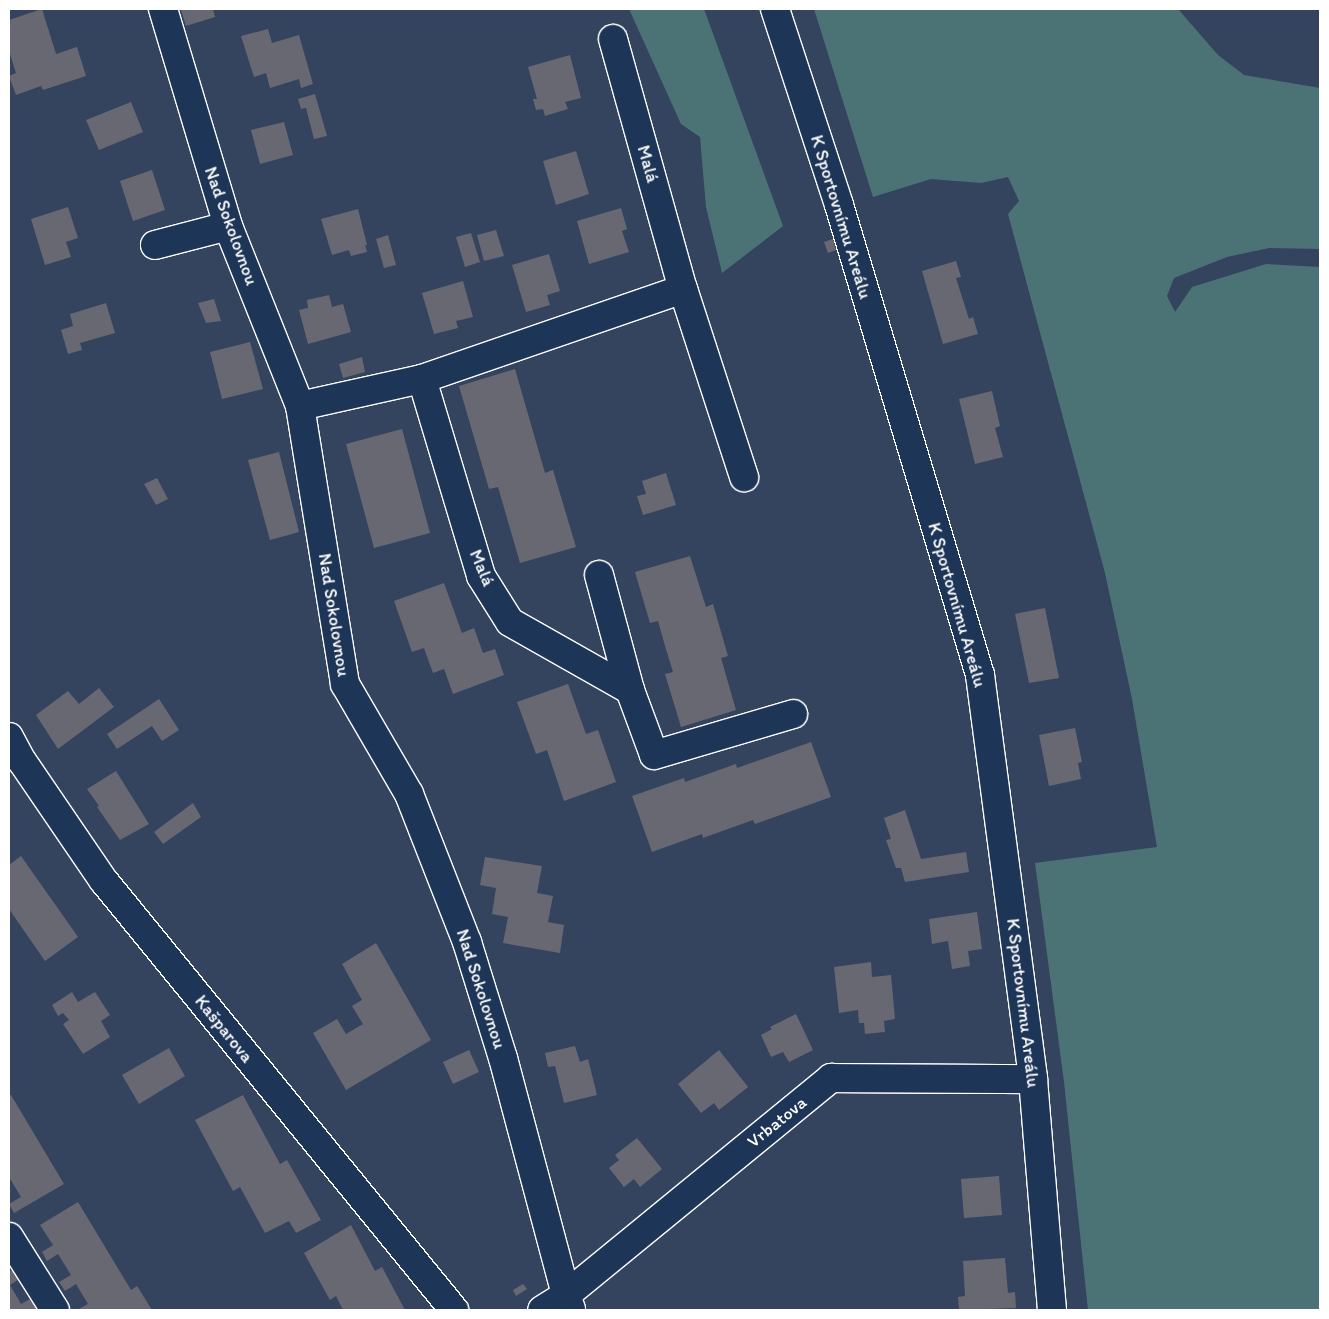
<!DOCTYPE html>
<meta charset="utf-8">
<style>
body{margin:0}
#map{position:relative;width:1329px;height:1319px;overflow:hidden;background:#34445f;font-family:Itim,sans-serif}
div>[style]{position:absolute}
.green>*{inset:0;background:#4b7376}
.building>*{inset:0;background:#686872}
.roads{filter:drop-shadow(1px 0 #fff) drop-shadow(-1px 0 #fff) drop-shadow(0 1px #fff) drop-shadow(0 -1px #fff)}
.minor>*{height:28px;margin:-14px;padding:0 14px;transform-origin:14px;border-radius:14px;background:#1d3557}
span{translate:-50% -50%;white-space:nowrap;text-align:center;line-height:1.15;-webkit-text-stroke:4.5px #1d3557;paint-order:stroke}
.street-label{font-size:18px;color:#fff}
.frame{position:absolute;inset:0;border:10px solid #fff;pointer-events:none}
</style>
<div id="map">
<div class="green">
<div style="clip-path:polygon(629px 9px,704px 9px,783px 226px,722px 273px,706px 207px,700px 137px,681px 124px)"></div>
<div style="clip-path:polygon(814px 9px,1178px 9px,1218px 55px,1244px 75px,1320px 88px,1320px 249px,1269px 248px,1227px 257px,1174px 278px,1167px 296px,1175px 312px,1192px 287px,1266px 264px,1320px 267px,1320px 1310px,1088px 1310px,1064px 1082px,1035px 863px,1157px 847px,1132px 699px,1105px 573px,1008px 214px,1019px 201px,1008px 177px,981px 183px,931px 179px,873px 197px)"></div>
</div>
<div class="building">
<div style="clip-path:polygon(42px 9px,56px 54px,77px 47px,86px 76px,43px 90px,41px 86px,16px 95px,9px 76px,16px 73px,9px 51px,9px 20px)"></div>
<div style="clip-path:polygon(185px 9px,213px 9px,215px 17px,186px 26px,181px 10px)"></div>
<div style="clip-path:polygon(268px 29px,272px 43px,299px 35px,313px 84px,301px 88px,299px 79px,270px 88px,266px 73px,254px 77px,241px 36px)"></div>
<div style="clip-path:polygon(570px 55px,581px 98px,565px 102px,568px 109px,545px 116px,543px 109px,536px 110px,533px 99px,537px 99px,528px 67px)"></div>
<div style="clip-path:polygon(315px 94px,327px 136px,314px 139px,306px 108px,301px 109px,298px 99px)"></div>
<div style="clip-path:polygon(131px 102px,143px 132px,99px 150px,86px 120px)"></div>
<div style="clip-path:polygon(284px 122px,293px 155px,260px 164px,251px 130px)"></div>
<div style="clip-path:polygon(576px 151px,589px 194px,556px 205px,543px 161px)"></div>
<div style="clip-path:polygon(152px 170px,165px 210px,133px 221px,120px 181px)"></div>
<div style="clip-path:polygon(68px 207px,78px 238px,66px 242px,71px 257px,45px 265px,31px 219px)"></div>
<div style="clip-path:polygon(621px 208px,627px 229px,622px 231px,629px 252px,589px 264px,577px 221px)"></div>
<div style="clip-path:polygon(358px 209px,367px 245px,365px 245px,367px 252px,351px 256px,349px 250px,332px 255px,321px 219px)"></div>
<div style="clip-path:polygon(496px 230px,504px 256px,484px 261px,477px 235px)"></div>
<div style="clip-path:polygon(471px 233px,480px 262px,465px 267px,456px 237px)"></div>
<div style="clip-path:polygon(388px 235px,396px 265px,384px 268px,376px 239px)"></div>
<div style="clip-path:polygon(833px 239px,836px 250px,828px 253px,824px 242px)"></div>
<div style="clip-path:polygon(549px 254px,560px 291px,547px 295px,550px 305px,526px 312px,512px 265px)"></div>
<div style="clip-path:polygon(956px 261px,961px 277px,956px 278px,969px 319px,973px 317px,978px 334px,943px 344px,922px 271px)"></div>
<div style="clip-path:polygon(463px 281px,473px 317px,456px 321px,458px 328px,434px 334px,422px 293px)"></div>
<div style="clip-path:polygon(329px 295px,332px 307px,343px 304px,351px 332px,308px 344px,299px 310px,308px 308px,307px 300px)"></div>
<div style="clip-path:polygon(214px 299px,221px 321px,206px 323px,198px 303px)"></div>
<div style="clip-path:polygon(106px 303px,115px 333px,80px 343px,82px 350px,68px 354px,61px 330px,73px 326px,70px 314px)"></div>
<div style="clip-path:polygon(250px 342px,263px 389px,222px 399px,210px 352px)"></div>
<div style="clip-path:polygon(362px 357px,365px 372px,343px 378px,339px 364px)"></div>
<div style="clip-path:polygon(515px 369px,545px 473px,553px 470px,576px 547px,520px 563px,498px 487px,489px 489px,459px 386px)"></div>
<div style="clip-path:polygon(992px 391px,1000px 426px,995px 428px,1003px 457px,975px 464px,959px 399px)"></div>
<div style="clip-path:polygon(402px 429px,430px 533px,374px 548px,346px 444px)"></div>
<div style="clip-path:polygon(279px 452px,299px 532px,270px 540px,248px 460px)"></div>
<div style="clip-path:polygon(666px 473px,676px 505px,643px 515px,637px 496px,646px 494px,642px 481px)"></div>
<div style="clip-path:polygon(157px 478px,168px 499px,156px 505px,144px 484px)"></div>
<div style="clip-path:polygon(690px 556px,706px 607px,713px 604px,728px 656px,721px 658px,736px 710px,681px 727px,665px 674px,673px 672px,665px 646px,658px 621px,650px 623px,635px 572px)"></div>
<div style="clip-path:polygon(444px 583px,462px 633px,474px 628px,483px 653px,495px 649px,504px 675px,453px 694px,444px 669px,433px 673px,424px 648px,412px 652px,394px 601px)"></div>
<div style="clip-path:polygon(1045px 608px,1059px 678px,1029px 683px,1015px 614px)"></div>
<div style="clip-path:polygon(568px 684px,586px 734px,598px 730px,616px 782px,564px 801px,547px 750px,536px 754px,517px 702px)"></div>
<div style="clip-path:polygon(99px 688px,114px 707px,58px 749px,36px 715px,68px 691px,79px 704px)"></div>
<div style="clip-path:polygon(159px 699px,179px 730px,162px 741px,152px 726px,117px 749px,107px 734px)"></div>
<div style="clip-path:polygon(1075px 728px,1082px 762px,1078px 763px,1081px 779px,1049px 786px,1039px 735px)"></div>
<div style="clip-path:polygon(811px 742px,831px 797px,755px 824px,753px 820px,703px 838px,702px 834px,652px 852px,632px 796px,684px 778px,685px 782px,736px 764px,737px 768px)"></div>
<div style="clip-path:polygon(116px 771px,149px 824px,120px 840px,97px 807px,99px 806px,87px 789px)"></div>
<div style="clip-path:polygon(193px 803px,201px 817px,163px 844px,154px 832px)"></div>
<div style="clip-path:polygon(905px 810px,921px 859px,966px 852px,969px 872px,905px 882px,901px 868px,896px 868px,886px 840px,891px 839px,884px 818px)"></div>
<div style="clip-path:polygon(21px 856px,78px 937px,45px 961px,9px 909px,9px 865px)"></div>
<div style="clip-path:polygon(485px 857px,542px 866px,537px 893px,553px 896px,548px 922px,564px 925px,560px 953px,503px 943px,508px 917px,492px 914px,496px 888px,480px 885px)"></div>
<div style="clip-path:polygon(977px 912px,982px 949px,968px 951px,970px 966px,952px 969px,948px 941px,932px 944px,929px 919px)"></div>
<div style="clip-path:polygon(376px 943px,431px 1040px,346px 1090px,313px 1033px,337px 1019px,346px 1034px,363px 1024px,352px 1006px,362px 1000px,342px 964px)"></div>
<div style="clip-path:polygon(871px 962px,872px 977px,891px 975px,895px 1019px,884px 1021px,885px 1032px,865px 1034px,864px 1023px,859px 1023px,858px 1010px,839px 1013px,834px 967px)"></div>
<div style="clip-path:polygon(72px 992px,78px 1002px,95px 992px,110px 1015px,101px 1021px,110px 1037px,83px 1054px,63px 1024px,69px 1020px,63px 1013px,58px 1016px,52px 1005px)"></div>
<div style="clip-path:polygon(796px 1014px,813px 1050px,789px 1062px,783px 1052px,771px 1057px,761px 1035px,772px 1029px,770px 1027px)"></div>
<div style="clip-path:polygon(575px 1046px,580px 1062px,588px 1059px,597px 1095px,564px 1103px,555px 1066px,548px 1067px,545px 1053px)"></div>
<div style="clip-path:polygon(169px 1048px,185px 1076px,139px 1104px,122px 1075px)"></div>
<div style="clip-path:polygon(469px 1050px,479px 1072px,453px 1084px,443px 1062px)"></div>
<div style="clip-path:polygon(719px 1050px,748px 1087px,719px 1110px,714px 1103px,701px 1113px,678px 1084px)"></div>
<div style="clip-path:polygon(11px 1095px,64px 1184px,14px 1213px,9px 1204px,21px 1197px,9px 1177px,9px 1096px)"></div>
<div style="clip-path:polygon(243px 1095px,280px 1164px,287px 1160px,321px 1220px,296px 1233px,289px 1221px,265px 1233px,240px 1187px,233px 1191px,195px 1120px)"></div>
<div style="clip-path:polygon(637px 1138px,662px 1169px,640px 1187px,634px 1179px,624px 1187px,609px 1168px,619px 1160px,615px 1155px)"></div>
<div style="clip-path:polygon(999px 1176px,1002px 1215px,964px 1218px,961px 1179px)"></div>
<div style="clip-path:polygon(78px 1202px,131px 1290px,137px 1286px,152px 1310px,77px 1310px,88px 1304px,76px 1284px,65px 1291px,59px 1282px,71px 1275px,58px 1254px,47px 1261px,42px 1252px,53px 1245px,40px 1225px)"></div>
<div style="clip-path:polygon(351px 1225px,375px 1271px,382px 1267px,405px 1310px,343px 1310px,336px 1296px,330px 1300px,304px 1253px)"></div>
<div style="clip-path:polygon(1005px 1258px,1008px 1293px,1015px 1292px,1016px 1308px,959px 1310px,958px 1297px,965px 1296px,963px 1261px)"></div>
<div style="clip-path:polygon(15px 1268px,21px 1278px,10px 1285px,21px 1304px,32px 1298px,38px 1308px,34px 1310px,9px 1310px,9px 1272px)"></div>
<div style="clip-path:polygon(523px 1284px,527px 1289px,516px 1296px,513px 1290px)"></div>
</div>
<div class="roads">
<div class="minor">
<div style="left:163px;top:9px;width:227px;rotate:73.3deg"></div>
<div style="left:228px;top:226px;width:194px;rotate:68.2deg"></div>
<div style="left:300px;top:406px;width:282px;rotate:80.8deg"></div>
<div style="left:345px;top:684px;width:127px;rotate:59.8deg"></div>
<div style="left:409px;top:794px;width:159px;rotate:68.6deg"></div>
<div style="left:467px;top:942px;width:121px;rotate:72.8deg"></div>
<div style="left:503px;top:1058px;width:245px;rotate:75.1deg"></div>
<div style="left:566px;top:1295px;width:28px;rotate:148deg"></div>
<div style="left:775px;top:9px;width:206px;rotate:71.9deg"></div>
<div style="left:839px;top:205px;width:491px;rotate:73.3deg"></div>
<div style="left:980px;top:675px;width:407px;rotate:82.5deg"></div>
<div style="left:1033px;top:1079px;width:232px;rotate:85.3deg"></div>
<div style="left:613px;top:39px;width:260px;rotate:74.4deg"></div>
<div style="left:155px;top:245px;width:75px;rotate:-14.6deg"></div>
<div style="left:422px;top:379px;width:206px;rotate:73.3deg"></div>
<div style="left:481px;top:576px;width:54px;rotate:57.8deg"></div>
<div style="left:510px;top:622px;width:138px;rotate:29.5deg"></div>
<div style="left:630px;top:690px;width:69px;rotate:69.7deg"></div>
<div style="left:654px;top:755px;width:145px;rotate:-16.4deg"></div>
<div style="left:300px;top:406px;width:125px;rotate:-12.5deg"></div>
<div style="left:422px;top:379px;width:276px;rotate:-19deg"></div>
<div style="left:683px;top:289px;width:198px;rotate:72deg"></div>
<div style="left:599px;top:575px;width:119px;rotate:74.9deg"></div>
<div style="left:9px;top:737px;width:27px;rotate:62deg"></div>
<div style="left:22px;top:761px;width:145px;rotate:55.7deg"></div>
<div style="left:104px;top:881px;width:554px;rotate:50.79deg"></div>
<div style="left:9px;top:1237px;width:86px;rotate:57.8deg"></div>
<div style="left:571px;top:1309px;width:15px;rotate:-110deg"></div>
<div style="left:566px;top:1295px;width:343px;rotate:-39.3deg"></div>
<div style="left:831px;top:1078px;width:202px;rotate:0.3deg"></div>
</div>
</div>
<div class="street-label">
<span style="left:648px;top:164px;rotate:74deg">Malá</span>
<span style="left:841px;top:217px;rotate:73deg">K Sportovnímu Areálu</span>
<span style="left:231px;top:226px;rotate:70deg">Nad Sokolovnou</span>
<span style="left:482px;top:568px;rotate:67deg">Malá</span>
<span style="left:957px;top:605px;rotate:74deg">K Sportovnímu Areálu</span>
<span style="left:334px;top:615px;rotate:81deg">Nad Sokolovnou</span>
<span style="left:481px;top:989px;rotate:72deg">Nad Sokolovnou</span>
<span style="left:1023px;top:1003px;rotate:83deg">K Sportovnímu Areálu</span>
<span style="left:224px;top:1029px;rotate:51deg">Kašparova</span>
<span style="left:777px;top:1122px;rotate:-39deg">Vrbatova</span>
</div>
<div class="frame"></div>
</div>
